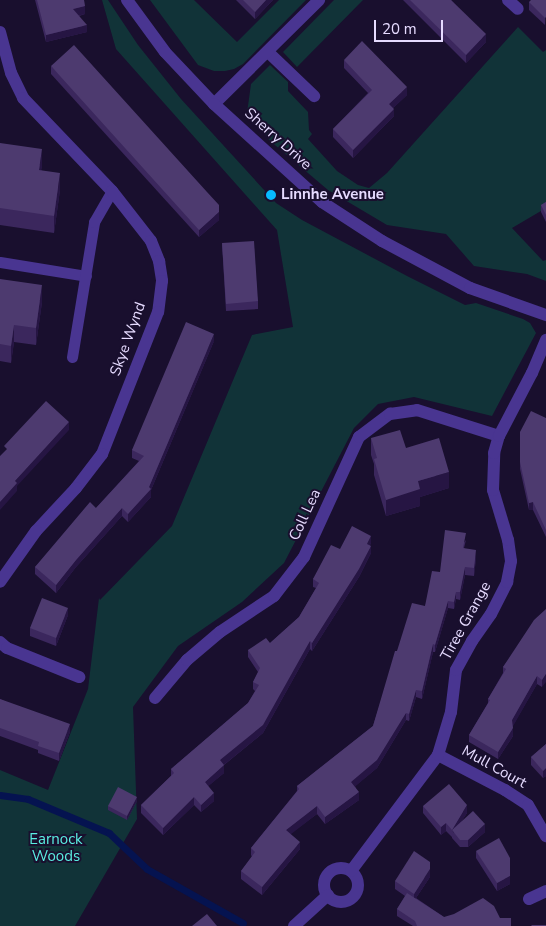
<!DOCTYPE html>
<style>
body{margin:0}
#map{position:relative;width:546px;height:926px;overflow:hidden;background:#190f2e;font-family:"Nunito Sans",sans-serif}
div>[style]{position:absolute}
.green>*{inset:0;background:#113338}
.stream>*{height:7px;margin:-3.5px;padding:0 3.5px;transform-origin:3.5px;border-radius:3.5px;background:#051350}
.service>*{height:11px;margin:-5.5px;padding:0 5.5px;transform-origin:5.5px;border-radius:5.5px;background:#493591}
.minor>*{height:12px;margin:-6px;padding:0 6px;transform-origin:6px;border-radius:6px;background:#493591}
.minor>.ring{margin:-6px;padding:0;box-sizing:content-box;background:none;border:12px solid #493591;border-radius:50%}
.tertiary>*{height:12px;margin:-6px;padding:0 6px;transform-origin:6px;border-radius:6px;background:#493591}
.wall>*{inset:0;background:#3b275d}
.shaded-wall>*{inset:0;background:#261543}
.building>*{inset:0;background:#4d3a6f}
.dots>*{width:14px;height:14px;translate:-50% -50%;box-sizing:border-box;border:2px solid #190f2e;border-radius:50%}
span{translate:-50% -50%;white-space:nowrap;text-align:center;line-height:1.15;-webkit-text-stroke:4px #190f2e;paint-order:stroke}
.street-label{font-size:15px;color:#e6dbff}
.poi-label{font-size:15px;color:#e6dbff;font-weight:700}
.left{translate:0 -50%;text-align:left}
.park-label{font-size:15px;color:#5aede1}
.scale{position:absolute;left:374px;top:20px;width:69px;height:22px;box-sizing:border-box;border:2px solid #e6dbff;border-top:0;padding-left:6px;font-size:15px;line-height:18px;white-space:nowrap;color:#e6dbff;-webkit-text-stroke:4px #190f2e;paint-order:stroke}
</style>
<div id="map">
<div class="green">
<div style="clip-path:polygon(102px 0,108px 0,138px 45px,181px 99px,276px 203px,302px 220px,407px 276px,465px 305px,476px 303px,523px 319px,530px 323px,536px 333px,492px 416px,414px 397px,378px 404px,354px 428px,284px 563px,242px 602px,178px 646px,133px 707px,137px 819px,75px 926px,0 926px,0 770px,48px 790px,88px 689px,99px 598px,100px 600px,172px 526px,252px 335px,293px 327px,277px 230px,116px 49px)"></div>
<div style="clip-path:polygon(150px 0,194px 0,237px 42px,279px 0,306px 0,243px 64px,234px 69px,225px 71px,214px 71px,198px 65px)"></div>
<div style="clip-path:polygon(334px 0,363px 0,297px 67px,283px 52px)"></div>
<div style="clip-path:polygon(518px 27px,543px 52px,546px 50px,546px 208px,512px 228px,543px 261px,546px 260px,546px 281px,527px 274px,474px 266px,446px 234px,387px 225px,328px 190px,269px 140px,247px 113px,251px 84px,270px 65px,288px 82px,288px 91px,308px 112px,309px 130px,312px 134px,308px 139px,337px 171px,358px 185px,369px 188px,387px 173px)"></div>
</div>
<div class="stream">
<div style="left:0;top:795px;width:28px;rotate:8deg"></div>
<div style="left:28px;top:799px;width:88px;rotate:22.8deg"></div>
<div style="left:109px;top:833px;width:52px;rotate:43.5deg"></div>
<div style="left:147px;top:869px;width:110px;rotate:29.4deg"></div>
</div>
<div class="service">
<div style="left:0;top:262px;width:87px;rotate:9.2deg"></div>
<div style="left:72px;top:357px;width:137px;rotate:-80.7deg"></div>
<div style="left:94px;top:222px;width:36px;rotate:-60deg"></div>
</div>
<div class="minor">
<div style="left:508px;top:0;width:13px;rotate:42deg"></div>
<div style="left:0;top:32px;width:42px;rotate:75deg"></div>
<div style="left:11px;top:73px;width:28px;rotate:64deg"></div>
<div style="left:23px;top:98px;width:129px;rotate:46.3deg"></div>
<div style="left:112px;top:191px;width:63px;rotate:52deg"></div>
<div style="left:151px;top:241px;width:22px;rotate:68deg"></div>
<div style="left:159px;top:261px;width:20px;rotate:81deg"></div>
<div style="left:162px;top:281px;width:31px;rotate:97deg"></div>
<div style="left:158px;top:312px;width:153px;rotate:111.5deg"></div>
<div style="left:102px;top:454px;width:43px;rotate:127.4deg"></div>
<div style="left:76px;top:488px;width:59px;rotate:132.9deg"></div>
<div style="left:36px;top:531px;width:62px;rotate:125.2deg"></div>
<div style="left:268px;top:52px;width:64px;rotate:43.7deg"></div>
<div style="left:214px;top:104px;width:148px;rotate:-44.7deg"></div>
<div style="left:0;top:642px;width:9px;rotate:41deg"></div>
<div style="left:7px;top:648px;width:78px;rotate:21.9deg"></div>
<div style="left:155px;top:698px;width:50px;rotate:-49.9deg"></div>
<div style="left:187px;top:660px;width:43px;rotate:-40.3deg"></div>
<div style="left:220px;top:632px;width:65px;rotate:-33.7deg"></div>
<div style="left:274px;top:596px;width:49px;rotate:-52.4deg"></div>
<div style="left:304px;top:557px;width:132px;rotate:-65.4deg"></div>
<div style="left:359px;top:437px;width:39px;rotate:-37deg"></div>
<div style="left:390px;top:414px;width:27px;rotate:-8deg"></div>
<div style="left:417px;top:410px;width:86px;rotate:17.6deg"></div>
<div style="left:438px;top:755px;width:76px;rotate:27.6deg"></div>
<div style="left:505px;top:790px;width:27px;rotate:33deg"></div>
<div style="left:528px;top:805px;width:36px;rotate:60deg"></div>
<div class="ring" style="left:324px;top:868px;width:22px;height:22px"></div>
<div style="left:351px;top:871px;width:145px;rotate:-53.1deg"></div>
<div style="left:438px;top:755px;width:45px;rotate:-73.2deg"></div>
<div style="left:451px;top:712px;width:42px;rotate:-83.2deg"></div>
<div style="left:456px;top:670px;width:33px;rotate:-61deg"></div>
<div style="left:472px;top:641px;width:33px;rotate:-55deg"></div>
<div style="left:491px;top:614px;width:36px;rotate:-63deg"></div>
<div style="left:507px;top:582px;width:21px;rotate:-79deg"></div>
<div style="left:511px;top:561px;width:21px;rotate:-98deg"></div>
<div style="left:508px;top:540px;width:52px;rotate:-106.7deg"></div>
<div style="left:493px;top:490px;width:37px;rotate:-88deg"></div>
<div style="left:494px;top:453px;width:18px;rotate:-74deg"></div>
<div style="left:499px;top:436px;width:71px;rotate:-62.4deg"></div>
<div style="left:532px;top:373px;width:36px;rotate:-67deg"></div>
<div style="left:529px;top:899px;width:19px;rotate:-25deg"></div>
<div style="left:294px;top:926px;width:46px;rotate:-42.4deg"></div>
</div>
<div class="tertiary">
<div style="left:127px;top:0;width:64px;rotate:53.8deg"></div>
<div style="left:165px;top:52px;width:71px;rotate:46.7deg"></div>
<div style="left:214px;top:104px;width:146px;rotate:42.2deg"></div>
<div style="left:322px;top:202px;width:72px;rotate:33deg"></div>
<div style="left:382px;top:241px;width:100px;rotate:28.1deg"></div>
<div style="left:470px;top:288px;width:81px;rotate:19.6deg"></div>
</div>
<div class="wall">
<div style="clip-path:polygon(35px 0,84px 0,85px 14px,79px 16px,87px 32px,46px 42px)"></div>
<div style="clip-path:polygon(236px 0,273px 0,255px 19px)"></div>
<div style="clip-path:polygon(403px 0,451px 0,486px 42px,466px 63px)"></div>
<div style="clip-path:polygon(546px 0,545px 25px,529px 10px,529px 2px)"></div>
<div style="clip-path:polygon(344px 60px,407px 95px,393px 108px,394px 116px,353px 158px,333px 137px,333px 129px,368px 93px,344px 68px)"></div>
<div style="clip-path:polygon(51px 66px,219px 220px,199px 237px,51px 74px)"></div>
<div style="clip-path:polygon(0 143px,42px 166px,41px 170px,60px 190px,54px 233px,0 225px)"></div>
<div style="clip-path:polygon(546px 202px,546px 222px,541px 212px,541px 205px)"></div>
<div style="clip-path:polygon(222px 243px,258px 301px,258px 309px,226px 311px)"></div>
<div style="clip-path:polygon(0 279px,42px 302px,36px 345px,14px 342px,11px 363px,0 361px)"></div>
<div style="clip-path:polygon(214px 341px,151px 490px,151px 497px,128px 522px,122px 516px,76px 567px,56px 593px,35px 574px,35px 567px,96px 508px,139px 461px,132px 458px,132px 450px)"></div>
<div style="clip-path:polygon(546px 418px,546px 537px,533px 510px,529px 510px,520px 469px,520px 432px)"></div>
<div style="clip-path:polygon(371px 438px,406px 448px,449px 488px,420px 497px,420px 506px,386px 516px,374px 475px,374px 464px,371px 455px)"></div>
<div style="clip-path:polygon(466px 540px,464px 548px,476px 558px,474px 576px,465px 575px,460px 600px,456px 599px,454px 609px,448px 608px,435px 652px,433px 652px,422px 699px,416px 697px,409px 721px,406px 720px,377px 768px,355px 786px,359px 800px,325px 824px,317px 814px,290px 834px,300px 849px,262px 895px,241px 879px,241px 871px,252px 857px,251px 855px,251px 848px,297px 791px,297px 786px,373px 726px,397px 651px,425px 606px,440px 572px)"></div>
<div style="clip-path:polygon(371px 543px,370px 545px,371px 553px,359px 577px,312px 651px,310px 649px,263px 733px,224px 765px,224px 773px,208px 786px,214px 801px,201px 812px,194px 805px,163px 835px,141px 813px,141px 805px,171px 776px,171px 769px,248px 703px,255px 691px,253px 689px,253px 682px,258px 672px,248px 657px,248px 650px,270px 643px,299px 617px,316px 588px,313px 587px,313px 579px,340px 549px)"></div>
<div style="clip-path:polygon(546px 610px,542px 687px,537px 684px,512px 727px,513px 736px,498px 759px,469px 742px,469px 735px,488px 703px,488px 699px,503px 673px,503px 667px)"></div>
<div style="clip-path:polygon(68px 615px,56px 646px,30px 636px,30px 628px)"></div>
<div style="clip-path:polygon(0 699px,70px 732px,59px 761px,38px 753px,38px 750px,0 736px)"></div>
<div style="clip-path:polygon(546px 744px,546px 776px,543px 778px,531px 765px,531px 757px)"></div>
<div style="clip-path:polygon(137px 801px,127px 820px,108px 810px,108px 806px)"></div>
<div style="clip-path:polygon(423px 806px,467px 813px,461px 822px,485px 832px,468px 847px,460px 847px,452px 838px,452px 837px,446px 831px,441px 835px,423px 813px)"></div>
<div style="clip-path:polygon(476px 851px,510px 884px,497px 891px,476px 858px)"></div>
<div style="clip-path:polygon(430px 877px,416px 898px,444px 917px,500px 918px,511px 926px,413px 926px,397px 916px,397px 909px,405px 896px,395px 889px,395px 881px)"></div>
</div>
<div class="shaded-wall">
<div style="clip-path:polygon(266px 0,273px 0,255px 19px,255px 12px)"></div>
<div style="clip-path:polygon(85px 6px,85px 14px,73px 17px,73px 9px)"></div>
<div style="clip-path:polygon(87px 25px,87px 32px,46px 42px,46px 35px)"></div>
<div style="clip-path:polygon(486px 34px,486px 42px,466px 63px,466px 55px)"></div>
<div style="clip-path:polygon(407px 87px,407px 95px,389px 112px,389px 104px)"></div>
<div style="clip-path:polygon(394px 109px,394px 116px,353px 158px,353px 150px)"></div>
<div style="clip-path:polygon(42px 149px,42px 166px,39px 186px,39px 170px)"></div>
<div style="clip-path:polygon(60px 173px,60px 190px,54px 233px,54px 216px)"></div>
<div style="clip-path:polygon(219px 212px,219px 220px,199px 237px,199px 230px)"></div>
<div style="clip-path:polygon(42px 285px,42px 302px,36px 345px,36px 328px)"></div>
<div style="clip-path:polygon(14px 325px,14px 342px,11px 363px,11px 346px)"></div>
<div style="clip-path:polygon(214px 334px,214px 341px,151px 490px,151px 497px,128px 522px,128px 514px,149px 487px)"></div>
<div style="clip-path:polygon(69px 422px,69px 430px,17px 486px,17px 491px,0 510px,0 502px,15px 481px)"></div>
<div style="clip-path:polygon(449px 472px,449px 488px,420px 497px,420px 506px,386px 516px,386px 500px,418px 481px)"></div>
<div style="clip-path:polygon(533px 502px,533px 510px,529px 510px,529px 503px)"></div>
<div style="clip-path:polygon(122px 508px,122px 516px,76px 567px,56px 593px,56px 585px,76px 560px)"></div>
<div style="clip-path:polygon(371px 536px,371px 543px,367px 551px,367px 544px)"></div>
<div style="clip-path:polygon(371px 546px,371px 553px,359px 577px,312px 651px,312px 643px)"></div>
<div style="clip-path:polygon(476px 550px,476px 558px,474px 576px,474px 568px)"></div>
<div style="clip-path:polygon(465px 567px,465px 575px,460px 600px,460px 592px)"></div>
<div style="clip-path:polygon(456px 592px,456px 599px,454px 609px,454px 602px)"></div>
<div style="clip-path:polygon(448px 601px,448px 608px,435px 652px,435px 645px)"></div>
<div style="clip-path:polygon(68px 608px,68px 615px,56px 646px,56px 638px)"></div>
<div style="clip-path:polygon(310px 641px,310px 649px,263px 733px,220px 768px,220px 760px)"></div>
<div style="clip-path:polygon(433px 644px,433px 652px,422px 699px,422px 691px)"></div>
<div style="clip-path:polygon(546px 674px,546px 682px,542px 687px,542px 680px)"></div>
<div style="clip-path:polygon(537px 676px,537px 684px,512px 728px,512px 720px)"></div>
<div style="clip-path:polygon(416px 690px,416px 697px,409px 721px,409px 714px)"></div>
<div style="clip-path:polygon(406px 713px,406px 720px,377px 768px,351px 790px,351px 782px)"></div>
<div style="clip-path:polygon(70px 724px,70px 732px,59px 761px,59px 753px)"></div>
<div style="clip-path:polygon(513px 728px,513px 736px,498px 759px,498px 752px)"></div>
<div style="clip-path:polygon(224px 765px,224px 773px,205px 789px,205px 782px)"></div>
<div style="clip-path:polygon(546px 768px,546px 776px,543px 778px,543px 771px)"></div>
<div style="clip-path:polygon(359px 792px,359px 800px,325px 824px,325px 817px)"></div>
<div style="clip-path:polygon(214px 793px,214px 801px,201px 812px,201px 805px)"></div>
<div style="clip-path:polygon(137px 797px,137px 801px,127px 820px,127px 816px)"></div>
<div style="clip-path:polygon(194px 797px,194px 805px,163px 835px,163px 828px)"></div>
<div style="clip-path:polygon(467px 805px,467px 813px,454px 833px,452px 830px,452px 837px,452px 830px)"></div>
<div style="clip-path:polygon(317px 806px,317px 814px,286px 838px,286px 830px)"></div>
<div style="clip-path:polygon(446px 823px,446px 831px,441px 835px,441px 827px)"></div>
<div style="clip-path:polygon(485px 824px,485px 832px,468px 847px,468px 840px)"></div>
<div style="clip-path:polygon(300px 842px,300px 849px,262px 895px,262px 887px)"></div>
<div style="clip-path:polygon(430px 869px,430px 877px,414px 901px,414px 894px)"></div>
<div style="clip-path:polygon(510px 876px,510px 884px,497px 891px,497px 883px)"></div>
</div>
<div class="building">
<div style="clip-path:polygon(37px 0,84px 0,85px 6px,73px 9px,87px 25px,46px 35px)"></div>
<div style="clip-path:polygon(243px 0,266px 0,255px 12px)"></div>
<div style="clip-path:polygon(410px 0,451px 0,486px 34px,466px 55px)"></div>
<div style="clip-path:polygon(531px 0,546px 0,546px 17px,545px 18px,529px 2px)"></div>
<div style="clip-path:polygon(362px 41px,407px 87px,389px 104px,394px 109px,353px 150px,333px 129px,372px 90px,344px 60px)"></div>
<div style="clip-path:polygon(74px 45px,207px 192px,219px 205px,219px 212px,199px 230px,51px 66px)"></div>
<div style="clip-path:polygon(0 143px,42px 149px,39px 170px,60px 173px,54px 216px,0 208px)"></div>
<div style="clip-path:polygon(546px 202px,546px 215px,541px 205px)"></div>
<div style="clip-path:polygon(254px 241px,258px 301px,226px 304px,222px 243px)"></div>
<div style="clip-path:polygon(0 279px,42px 285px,36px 328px,14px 325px,11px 346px,0 344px)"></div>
<div style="clip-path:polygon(186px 322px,214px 334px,149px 487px,151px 489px,128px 514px,122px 508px,76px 560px,56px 585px,35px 567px,90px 502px,96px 508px,144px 456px,132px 450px)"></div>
<div style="clip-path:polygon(46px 401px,69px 422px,15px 481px,17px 483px,0 502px,0 456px,7px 449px,4px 446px)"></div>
<div style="clip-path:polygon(531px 411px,546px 418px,546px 530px,533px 502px,529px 503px,520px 462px,520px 432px)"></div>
<div style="clip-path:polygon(400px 430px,406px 448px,439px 438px,449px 472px,418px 481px,420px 489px,386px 500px,374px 459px,377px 458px,371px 438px)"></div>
<div style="clip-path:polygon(352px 526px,371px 536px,367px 544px,371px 546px,359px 569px,312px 643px,310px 641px,263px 725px,220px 760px,224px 765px,205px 782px,214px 793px,201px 805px,194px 797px,163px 828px,141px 805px,174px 773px,171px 769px,248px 703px,259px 685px,253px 682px,260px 668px,248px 650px,266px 638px,270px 643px,299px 617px,319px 583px,313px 579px,331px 545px,340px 549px)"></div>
<div style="clip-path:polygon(445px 530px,466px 533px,463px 548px,476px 550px,474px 568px,465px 567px,460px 592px,456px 592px,454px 602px,448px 601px,435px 645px,433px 644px,422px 691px,416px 690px,409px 714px,406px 713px,377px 760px,351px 782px,359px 792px,325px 817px,317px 806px,286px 830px,300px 842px,262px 887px,241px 871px,255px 852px,251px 848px,299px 789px,297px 786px,373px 726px,395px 651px,397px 651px,412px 603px,425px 606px,432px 571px,440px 572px)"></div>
<div style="clip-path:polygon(42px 598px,68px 608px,56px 638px,30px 628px)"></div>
<div style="clip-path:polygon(546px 609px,546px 674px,542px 680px,537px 676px,512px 720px,513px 728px,498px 752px,469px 735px,490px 700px,488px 699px,506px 669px,503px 667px,534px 620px)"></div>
<div style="clip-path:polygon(0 699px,70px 724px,59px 753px,38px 746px,39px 742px,0 728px)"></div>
<div style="clip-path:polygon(546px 744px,546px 768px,543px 771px,531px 757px)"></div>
<div style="clip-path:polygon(449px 784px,467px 805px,452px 830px,446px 823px,441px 827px,423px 806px)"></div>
<div style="clip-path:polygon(118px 787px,137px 797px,127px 816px,108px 806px)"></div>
<div style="clip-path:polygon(473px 811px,485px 824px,468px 840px,460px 840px,452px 830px)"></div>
<div style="clip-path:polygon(499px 838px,510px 858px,510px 876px,497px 883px,476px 851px)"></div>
<div style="clip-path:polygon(414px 851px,430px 862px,430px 869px,414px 894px,395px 881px)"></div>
<div style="clip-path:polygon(407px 893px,444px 917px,454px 914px,483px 898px,494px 906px,500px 918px,511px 918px,511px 926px,417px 926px,415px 921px,397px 909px)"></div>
<div style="clip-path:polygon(207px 914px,217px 926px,192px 926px)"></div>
<div style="clip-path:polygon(531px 925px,546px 925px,546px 926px,532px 926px)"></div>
</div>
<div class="dots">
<div style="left:271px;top:195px;background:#07bbff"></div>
</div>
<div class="street-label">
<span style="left:278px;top:139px;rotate:42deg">Sherry Drive</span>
<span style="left:128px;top:339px;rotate:-70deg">Skye Wynd</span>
<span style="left:305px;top:515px;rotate:-65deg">Coll Lea</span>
<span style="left:466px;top:621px;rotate:-61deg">Tiree Grange</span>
<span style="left:494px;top:767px;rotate:29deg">Mull Court</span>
</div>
<div class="poi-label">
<span class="left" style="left:281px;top:195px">Linnhe Avenue</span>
</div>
<div class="park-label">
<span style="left:56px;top:848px">Earnock<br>Woods</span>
</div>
<div class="scale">20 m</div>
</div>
